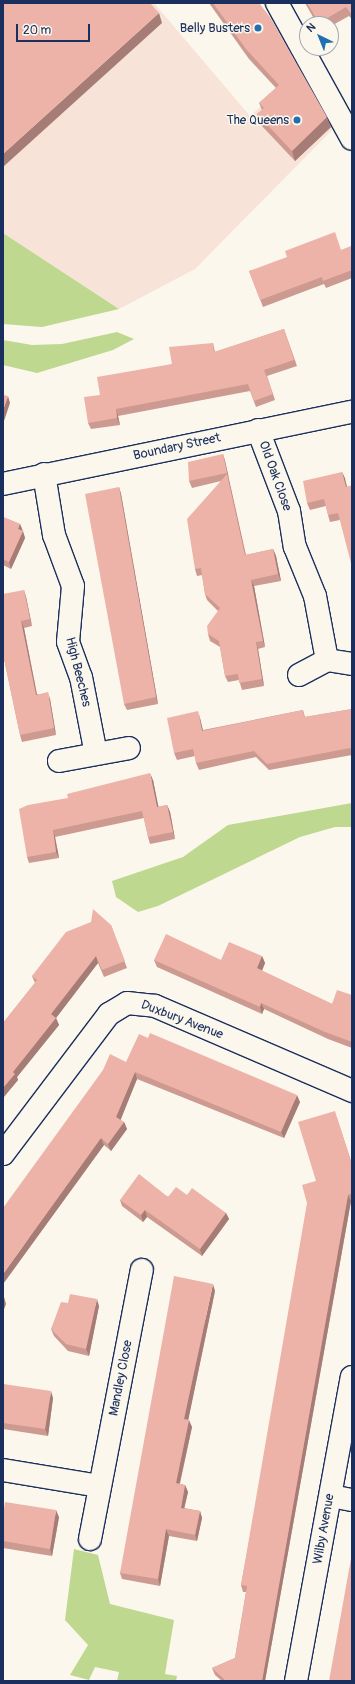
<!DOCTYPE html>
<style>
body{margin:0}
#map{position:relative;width:355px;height:1684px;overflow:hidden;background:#fbf7ec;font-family:Pangolin,sans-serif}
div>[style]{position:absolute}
.built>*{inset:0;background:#f7e3d8}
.green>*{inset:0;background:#bed88f}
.roads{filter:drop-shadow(1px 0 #1b2f5e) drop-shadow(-1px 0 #1b2f5e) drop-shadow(0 1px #1b2f5e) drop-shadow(0 -1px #1b2f5e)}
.street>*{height:22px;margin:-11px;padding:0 11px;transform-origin:11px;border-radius:11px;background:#fbf7ec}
.secondary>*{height:22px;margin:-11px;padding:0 11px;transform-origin:11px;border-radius:11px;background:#fbf7ec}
.wall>*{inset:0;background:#cc9a90}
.shaded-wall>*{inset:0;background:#a67d76}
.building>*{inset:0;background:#edb3a8}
.dots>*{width:11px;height:11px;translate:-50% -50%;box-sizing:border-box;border:2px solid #fbf7ec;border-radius:50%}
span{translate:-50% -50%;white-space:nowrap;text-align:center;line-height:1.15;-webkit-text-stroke:3px #fbf7ec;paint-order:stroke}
.poi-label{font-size:13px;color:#1b2f5e}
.right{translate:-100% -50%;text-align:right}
.street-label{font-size:13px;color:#1b2f5e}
.frame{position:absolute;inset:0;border:4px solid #1b2f5e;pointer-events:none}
.north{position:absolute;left:299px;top:16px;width:40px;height:40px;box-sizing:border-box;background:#fbf7ec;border:1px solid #a1a7b3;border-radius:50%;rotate:317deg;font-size:11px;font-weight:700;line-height:16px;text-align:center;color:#1b2f5e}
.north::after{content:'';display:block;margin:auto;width:14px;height:18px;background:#1f6fb2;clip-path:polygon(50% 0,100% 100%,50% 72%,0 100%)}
.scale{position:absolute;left:16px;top:24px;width:74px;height:18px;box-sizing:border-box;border:2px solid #1b2f5e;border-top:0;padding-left:5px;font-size:12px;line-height:14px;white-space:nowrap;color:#1b2f5e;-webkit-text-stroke:3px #fbf7ec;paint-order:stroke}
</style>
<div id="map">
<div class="built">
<div style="clip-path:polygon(3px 3px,154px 3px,250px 116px,282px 87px,307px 83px,332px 130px,195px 269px,119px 309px,3px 233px)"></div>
</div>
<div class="green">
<div style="clip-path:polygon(3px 233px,119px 309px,42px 327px,3px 324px)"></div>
<div style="clip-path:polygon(117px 332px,134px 339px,113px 350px,37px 373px,3px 365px,3px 340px,32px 345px,62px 344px)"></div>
<div style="clip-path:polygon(352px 803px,352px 827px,335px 827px,300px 837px,158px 906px,138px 912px,116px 897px,112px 881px,183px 857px,228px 825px)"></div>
<div style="clip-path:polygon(74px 1549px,98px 1555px,110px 1604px,174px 1620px,165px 1674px,177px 1676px,176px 1681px,117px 1681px,119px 1672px,95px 1667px,89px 1680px,70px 1675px,88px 1645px,65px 1620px)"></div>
</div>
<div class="roads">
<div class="street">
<div style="left:258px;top:430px;width:87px;rotate:69.1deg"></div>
<div style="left:289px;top:511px;width:36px;rotate:81deg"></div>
<div style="left:295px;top:547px;width:53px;rotate:67.8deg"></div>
<div style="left:315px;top:596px;width:65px;rotate:79.4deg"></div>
<div style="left:44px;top:474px;width:62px;rotate:80.7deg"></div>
<div style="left:54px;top:535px;width:54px;rotate:69.6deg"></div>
<div style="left:73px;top:586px;width:56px;rotate:95.1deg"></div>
<div style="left:68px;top:642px;width:37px;rotate:70deg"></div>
<div style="left:81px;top:677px;width:78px;rotate:79deg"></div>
<div style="left:3px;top:484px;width:356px;rotate:-11.7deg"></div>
<div style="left:299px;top:675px;width:32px;rotate:-28deg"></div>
<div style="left:327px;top:660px;width:25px;rotate:9deg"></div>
<div style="left:59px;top:761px;width:71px;rotate:-10.5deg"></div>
<div style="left:3px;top:1154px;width:176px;rotate:-52.9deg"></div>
<div style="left:109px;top:1014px;width:21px;rotate:-31deg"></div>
<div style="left:127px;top:1003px;width:28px;rotate:6deg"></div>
<div style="left:155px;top:1006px;width:215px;rotate:23.3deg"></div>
<div style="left:3px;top:1470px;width:98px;rotate:9.4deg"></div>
<div style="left:331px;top:1496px;width:21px;rotate:11deg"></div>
<div style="left:90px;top:1539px;width:274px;rotate:-79.1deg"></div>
<div style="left:296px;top:1681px;width:309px;rotate:-79.6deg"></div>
</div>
<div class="secondary">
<div style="left:277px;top:3px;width:155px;rotate:61.1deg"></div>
</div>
</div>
<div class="wall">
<div style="clip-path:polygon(209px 3px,259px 3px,331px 127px,295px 161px,261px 125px,257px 114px,262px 110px,259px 103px,276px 88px,249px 59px)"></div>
<div style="clip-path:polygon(305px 3px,352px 3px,352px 19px,349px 16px,331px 26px,331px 24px,317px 24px)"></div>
<div style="clip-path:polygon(352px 249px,352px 278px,326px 288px,324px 284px,263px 307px,249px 271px,341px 250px)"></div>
<div style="clip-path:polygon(284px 329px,297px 366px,267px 376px,275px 400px,256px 407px,250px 391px,118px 416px,120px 425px,91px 429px,88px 423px,100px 395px,172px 364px,213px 343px,215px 352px)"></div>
<div style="clip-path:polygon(223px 454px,225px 461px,246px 555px,273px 549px,276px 556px,281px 581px,254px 586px,265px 647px,258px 649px,264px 686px,242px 690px,239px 680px,228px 682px,225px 676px,220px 647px,210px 641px,208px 634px,218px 611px,207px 600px,205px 594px,202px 575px,197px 576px,195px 569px,221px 481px,192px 488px,189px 481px)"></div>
<div style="clip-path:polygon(342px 472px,347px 486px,340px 520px,330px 522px,328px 515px,326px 506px,310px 510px,307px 503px)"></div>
<div style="clip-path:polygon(119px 487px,121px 494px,158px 704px,127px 710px,124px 704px)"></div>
<div style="clip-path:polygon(3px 517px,20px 524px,25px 538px,11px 569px,3px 565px)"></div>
<div style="clip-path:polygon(24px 590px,26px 597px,32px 626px,24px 628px,37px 694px,50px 699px,56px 735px,22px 742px,20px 735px,3px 654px)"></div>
<div style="clip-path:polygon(352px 709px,352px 755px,269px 770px,256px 757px,199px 770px,196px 763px,195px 756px,177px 760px,174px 753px,200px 718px,203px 730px,303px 710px,305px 717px)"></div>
<div style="clip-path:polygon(153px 780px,158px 807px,167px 805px,170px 812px,175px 839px,150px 844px,148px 837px,144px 818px,55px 837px,59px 858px,29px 863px,27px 857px,68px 798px)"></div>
<div style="clip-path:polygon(111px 925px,127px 968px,104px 977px,98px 963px,56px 1018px,59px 1025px,17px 1077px,18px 1080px,3px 1098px,3px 1023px,35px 983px,32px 976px)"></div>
<div style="clip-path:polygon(262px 956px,265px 963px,262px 971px,332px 1004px,352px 995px,352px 1048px,328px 1039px,264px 1009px,262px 1014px,157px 967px,154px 960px,221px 960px)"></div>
<div style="clip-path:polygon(126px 1062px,300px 1102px,284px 1138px,137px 1079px,120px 1120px,124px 1122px,127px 1129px,111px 1151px,104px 1145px,3px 1284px)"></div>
<div style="clip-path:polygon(337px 1118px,352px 1164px,352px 1201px,351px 1201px,265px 1681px,222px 1681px,215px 1675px,212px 1668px,235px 1658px,246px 1592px,243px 1592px,241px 1585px,316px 1181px)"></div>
<div style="clip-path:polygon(187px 1195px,226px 1213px,229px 1219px,202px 1256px,147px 1217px,143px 1222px,122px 1206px,120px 1200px)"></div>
<div style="clip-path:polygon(215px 1291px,188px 1420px,192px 1427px,180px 1484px,185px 1485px,188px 1492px,184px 1508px,200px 1511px,202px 1518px,197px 1541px,169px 1536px,160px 1586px,122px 1579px,120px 1573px)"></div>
<div style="clip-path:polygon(68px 1303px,99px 1306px,89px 1356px,68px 1351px,54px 1336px,51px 1329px)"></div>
<div style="clip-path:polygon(3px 1384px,53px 1398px,48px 1436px,3px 1429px)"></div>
<div style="clip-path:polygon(3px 1516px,59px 1517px,52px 1556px,3px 1548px)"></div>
</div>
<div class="shaded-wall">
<div style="clip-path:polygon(159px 13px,162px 23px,3px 167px,3px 154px)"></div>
<div style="clip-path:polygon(327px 117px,331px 127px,295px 161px,292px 151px)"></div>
<div style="clip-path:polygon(8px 396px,10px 403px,3px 424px,3px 410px)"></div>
<div style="clip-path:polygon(116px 409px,118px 416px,120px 425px,117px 418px)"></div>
<div style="clip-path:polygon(223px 454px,225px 461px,229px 479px,227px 473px)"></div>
<div style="clip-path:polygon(342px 472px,345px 478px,348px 493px,346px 487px)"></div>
<div style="clip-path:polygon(227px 474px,229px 481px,247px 562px,245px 555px)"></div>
<div style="clip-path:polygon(119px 487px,121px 494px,158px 704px,156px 697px)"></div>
<div style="clip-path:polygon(20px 524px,23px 531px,18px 529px)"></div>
<div style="clip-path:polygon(23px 531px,25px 538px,11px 569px,9px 562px)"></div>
<div style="clip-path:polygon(273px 549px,276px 556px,281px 581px,278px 574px)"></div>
<div style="clip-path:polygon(251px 580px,254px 586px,265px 647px,263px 641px)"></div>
<div style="clip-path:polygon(24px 590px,26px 597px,32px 626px,30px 619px)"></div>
<div style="clip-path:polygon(21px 621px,24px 628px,38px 701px,36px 695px)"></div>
<div style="clip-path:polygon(256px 642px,258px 649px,264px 686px,262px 679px)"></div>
<div style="clip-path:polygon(48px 692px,50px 699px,56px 735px,54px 728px)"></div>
<div style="clip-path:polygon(198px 711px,200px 718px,204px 737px,202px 731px)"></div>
<div style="clip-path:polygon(150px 773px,153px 780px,160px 814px,157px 807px)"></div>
<div style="clip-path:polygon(167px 805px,170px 812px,175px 839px,173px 832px)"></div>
<div style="clip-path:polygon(53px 830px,55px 837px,59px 858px,56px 852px)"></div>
<div style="clip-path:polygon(96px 956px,98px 963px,56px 1018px,59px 1025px,17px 1077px,18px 1080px,3px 1098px,3px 1088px,13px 1072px,51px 1014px)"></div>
<div style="clip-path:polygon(262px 956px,265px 963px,260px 975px,257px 968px)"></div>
<div style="clip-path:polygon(261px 1003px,264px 1009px,262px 1014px,260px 1007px)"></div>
<div style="clip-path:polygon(135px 1072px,137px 1079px,119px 1124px,116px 1117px)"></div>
<div style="clip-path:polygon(297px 1095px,300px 1102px,284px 1138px,281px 1132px)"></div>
<div style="clip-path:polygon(124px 1122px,127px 1129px,111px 1151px,108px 1144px)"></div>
<div style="clip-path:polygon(101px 1138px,104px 1145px,3px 1284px,3px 1274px)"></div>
<div style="clip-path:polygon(348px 1195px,351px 1201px,265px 1681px,262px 1681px)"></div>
<div style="clip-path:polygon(145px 1210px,147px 1217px,143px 1222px,141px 1215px)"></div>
<div style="clip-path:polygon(226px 1213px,229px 1219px,202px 1256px,200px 1249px)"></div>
<div style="clip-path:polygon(213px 1284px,215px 1291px,187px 1426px,184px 1419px)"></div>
<div style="clip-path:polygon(4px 1297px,6px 1304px,3px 1312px,3px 1299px)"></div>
<div style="clip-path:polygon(97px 1299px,99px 1306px,89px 1356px,86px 1349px)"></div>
<div style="clip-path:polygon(51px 1391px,53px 1398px,48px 1436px,45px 1429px)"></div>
<div style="clip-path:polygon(189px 1420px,192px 1427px,178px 1490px,176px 1483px)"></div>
<div style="clip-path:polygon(185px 1485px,188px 1492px,183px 1514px,181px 1508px)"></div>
<div style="clip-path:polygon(56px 1510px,59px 1517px,52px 1556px,50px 1549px)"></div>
<div style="clip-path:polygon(200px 1511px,202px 1518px,197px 1541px,195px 1535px)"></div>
<div style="clip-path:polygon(166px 1529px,169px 1536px,160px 1586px,158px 1579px)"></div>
</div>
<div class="building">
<div style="clip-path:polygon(3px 3px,150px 3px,159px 13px,3px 154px)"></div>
<div style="clip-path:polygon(213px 3px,259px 3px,270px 17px,327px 117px,292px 151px,257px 114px,264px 108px,259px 103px,279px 85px,246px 49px)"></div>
<div style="clip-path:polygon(307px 3px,352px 3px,352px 15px,346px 7px,319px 23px)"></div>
<div style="clip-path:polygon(335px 232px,341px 250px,351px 246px,352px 249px,352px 270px,323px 281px,322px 277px,260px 300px,249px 271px,287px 257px,285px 251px)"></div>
<div style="clip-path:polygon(284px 329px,294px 360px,264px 370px,273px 394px,254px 401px,248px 384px,116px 409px,117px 418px,88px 423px,84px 397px,100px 395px,97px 377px,172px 364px,169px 347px,213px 343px,214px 352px)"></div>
<div style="clip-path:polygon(3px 395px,8px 396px,3px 410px)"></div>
<div style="clip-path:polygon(223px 454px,227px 473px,189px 481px,188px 462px)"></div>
<div style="clip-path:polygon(342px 472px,346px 487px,352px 485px,352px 567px,338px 513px,328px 515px,324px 499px,307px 503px,303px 481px)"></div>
<div style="clip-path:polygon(227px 474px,245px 555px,273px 549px,278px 574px,251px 580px,263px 641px,256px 642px,262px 679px,239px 683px,238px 674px,225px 676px,219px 641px,208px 634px,207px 626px,220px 608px,205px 594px,201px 568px,195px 569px,187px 519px)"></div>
<div style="clip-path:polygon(119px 487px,156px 697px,124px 704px,85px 494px)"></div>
<div style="clip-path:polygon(3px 517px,20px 524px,18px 529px,23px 531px,9px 562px,3px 559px)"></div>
<div style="clip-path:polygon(24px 590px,30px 619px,21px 621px,36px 695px,48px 692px,54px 728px,20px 735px,3px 654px,3px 594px)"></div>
<div style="clip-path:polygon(352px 709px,352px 749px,350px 748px,267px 764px,254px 751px,196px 763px,193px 749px,174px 753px,167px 718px,198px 711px,202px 731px,303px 710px,304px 717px)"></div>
<div style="clip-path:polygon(150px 773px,157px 807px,167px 805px,173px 832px,148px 837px,142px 811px,53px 830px,56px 852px,27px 857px,19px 809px,28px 805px,68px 798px,67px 794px)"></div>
<div style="clip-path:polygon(93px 909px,111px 925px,125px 961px,102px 970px,96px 956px,51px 1014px,56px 1018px,13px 1072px,15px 1074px,3px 1088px,3px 1023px,37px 980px,32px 976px,66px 932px,91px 922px)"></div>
<div style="clip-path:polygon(166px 934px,221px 960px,229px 942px,262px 956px,257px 968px,332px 1004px,337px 990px,352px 995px,352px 1042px,325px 1032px,261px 1003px,260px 1007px,154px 960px)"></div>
<div style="clip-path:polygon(150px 1033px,297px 1095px,281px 1132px,135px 1072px,116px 1117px,124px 1122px,108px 1144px,101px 1138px,3px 1274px,3px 1208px,103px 1070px,110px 1054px,126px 1062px,139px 1034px,148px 1038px)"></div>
<div style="clip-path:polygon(335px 1111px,352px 1165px,352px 1193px,348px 1195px,262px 1681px,226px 1681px,212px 1668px,235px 1658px,247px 1586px,241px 1585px,307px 1203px,302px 1185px,316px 1181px,298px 1122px)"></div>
<div style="clip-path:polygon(139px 1174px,168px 1197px,176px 1187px,187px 1195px,192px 1188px,226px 1213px,200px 1249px,145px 1210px,141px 1215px,120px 1200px)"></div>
<div style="clip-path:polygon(174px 1276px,213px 1284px,184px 1419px,189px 1420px,176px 1483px,185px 1485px,181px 1508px,200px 1511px,195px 1535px,166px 1529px,158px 1579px,120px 1573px)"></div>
<div style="clip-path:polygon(70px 1294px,97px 1299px,86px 1349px,66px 1344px,51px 1329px,61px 1302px,68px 1303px)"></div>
<div style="clip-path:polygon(3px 1384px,51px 1391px,45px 1429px,3px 1423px)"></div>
<div style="clip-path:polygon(5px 1502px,56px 1510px,50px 1549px,3px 1541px,3px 1516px)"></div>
<div style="clip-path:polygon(352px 1553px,352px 1681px,329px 1681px)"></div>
</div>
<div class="dots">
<div style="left:258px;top:28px;background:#1f6fb2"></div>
<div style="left:297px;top:120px;background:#1f6fb2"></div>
</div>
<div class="poi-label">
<span class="right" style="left:250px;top:28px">Belly Busters</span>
<span class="right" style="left:289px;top:120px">The Queens</span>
</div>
<div class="street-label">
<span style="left:177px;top:447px;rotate:-12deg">Boundary Street</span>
<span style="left:275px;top:476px;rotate:70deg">Old Oak Close</span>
<span style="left:78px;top:672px;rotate:76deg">High Beeches</span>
<span style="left:182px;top:1020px;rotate:21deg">Duxbury Avenue</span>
<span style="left:121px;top:1378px;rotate:-79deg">Mandley Close</span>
<span style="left:324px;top:1529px;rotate:-80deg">Wilby Avenue</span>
</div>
<div class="frame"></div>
<div class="north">N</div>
<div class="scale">20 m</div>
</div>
